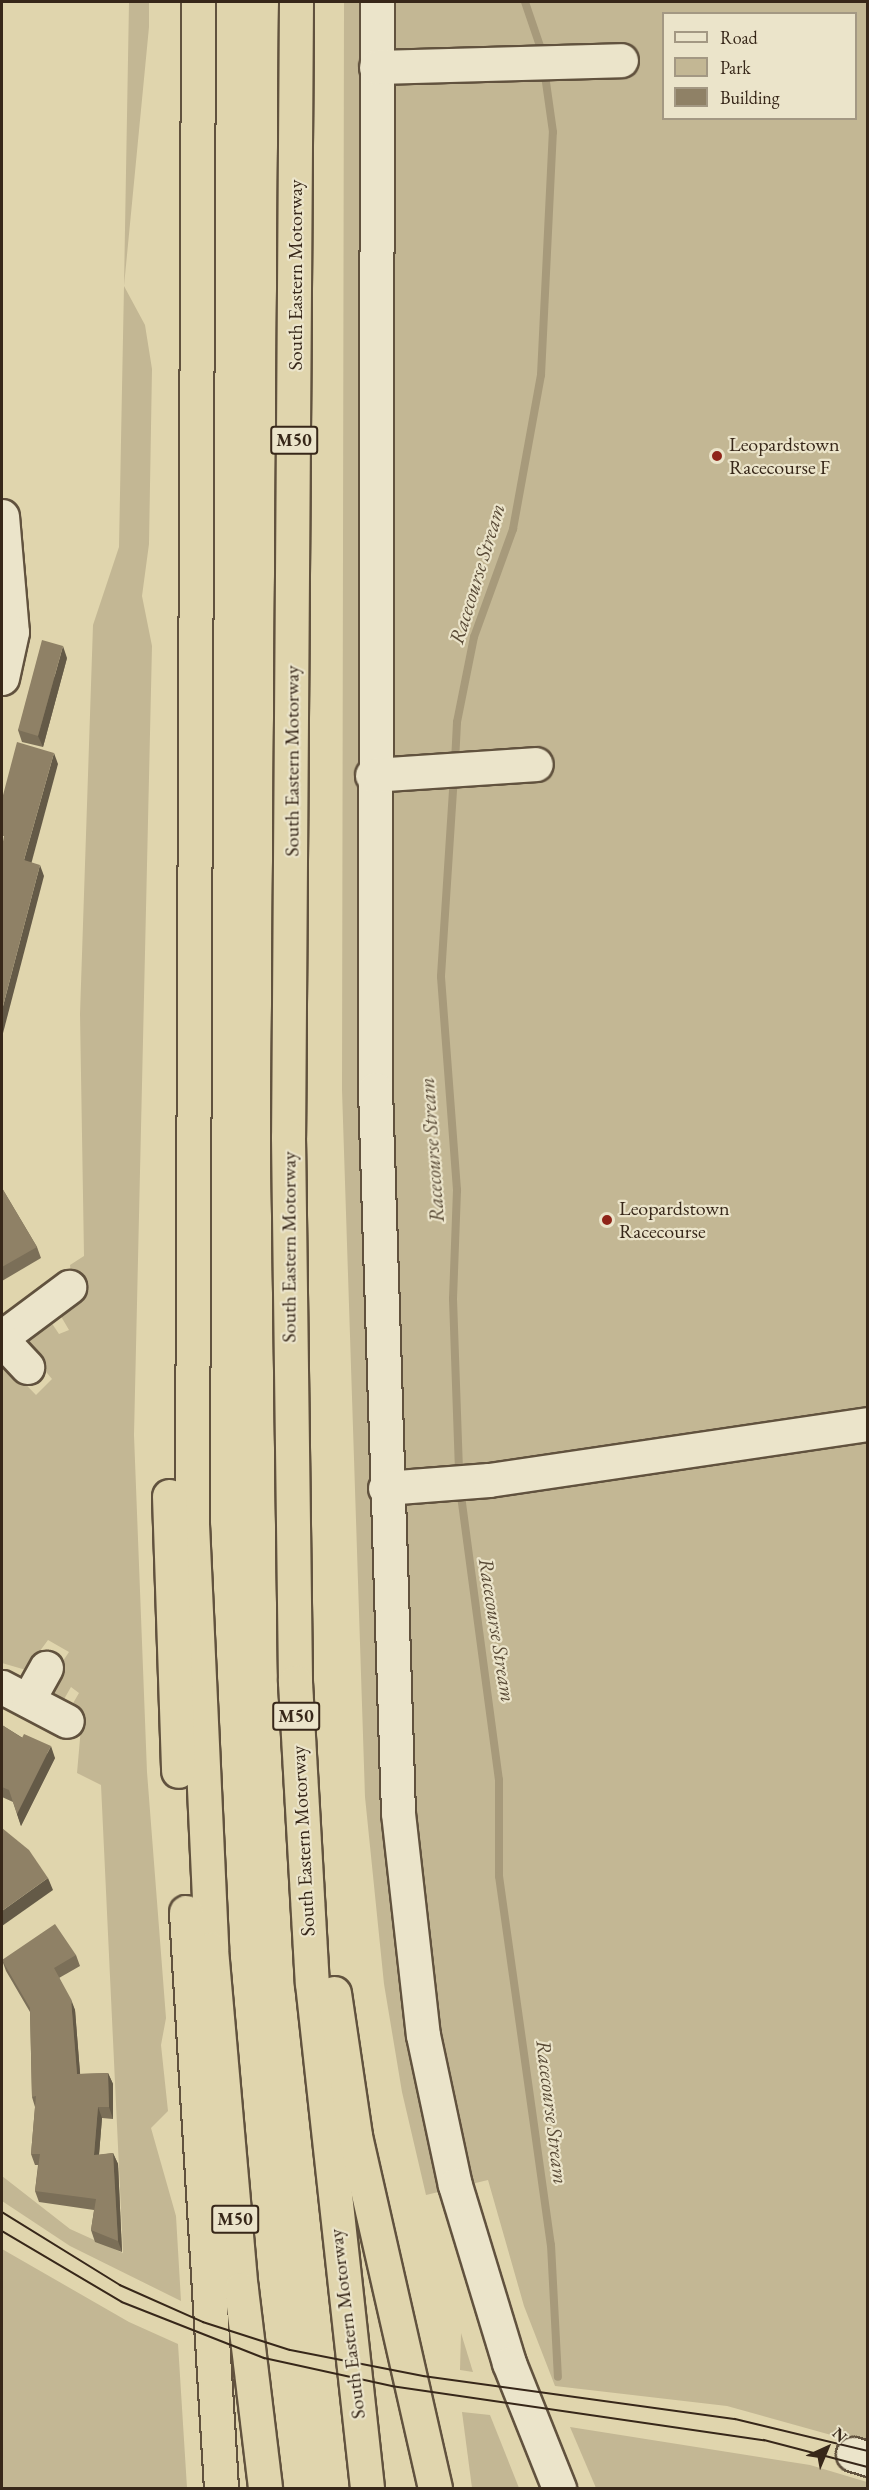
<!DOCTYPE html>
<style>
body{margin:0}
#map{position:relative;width:869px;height:2490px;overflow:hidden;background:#e0d5ad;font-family:"EB Garamond",serif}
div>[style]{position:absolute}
.green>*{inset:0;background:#c3b794}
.stream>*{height:8px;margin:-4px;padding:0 4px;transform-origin:4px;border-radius:4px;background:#a79a7b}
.roads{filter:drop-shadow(2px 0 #61523e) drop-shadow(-2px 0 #61523e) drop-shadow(0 2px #61523e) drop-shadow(0 -2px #61523e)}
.minor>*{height:33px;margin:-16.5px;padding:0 16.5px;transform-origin:16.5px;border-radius:16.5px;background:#ebe4ca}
.highway>*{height:33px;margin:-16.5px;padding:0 16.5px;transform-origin:16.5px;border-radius:16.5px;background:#e0d5ad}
.tram>*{height:1.5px;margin:-0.75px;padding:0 0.75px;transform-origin:0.75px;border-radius:0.75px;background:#372719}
.wall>*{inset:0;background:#7b6f58}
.shaded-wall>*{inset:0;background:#645a47}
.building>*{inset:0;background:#8f8166}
.dots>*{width:16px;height:16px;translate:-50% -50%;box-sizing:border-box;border:3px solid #ebe4ca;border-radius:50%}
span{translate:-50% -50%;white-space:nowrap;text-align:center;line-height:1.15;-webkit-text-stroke:4.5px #ebe4ca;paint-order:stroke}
.shield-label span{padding:2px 4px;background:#ebe4ca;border:2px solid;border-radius:4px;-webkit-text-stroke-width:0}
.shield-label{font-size:18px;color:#372719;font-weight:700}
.street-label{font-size:20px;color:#372719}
.poi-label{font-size:20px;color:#372719}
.left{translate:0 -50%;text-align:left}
.water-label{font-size:21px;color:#594a36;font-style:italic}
.frame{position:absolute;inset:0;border:3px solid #372719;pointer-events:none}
.legend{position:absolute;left:662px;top:12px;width:195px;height:108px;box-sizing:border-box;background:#ebe4ca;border:2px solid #a39883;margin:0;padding:8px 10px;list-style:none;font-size:18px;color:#372719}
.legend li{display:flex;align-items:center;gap:12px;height:30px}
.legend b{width:30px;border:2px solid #a39883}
.north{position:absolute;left:797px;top:2418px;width:60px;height:60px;-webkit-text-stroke:4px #ebe4ca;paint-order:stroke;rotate:44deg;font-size:16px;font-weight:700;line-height:24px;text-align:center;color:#372719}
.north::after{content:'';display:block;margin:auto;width:21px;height:27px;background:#372719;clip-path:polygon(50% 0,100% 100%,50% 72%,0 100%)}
</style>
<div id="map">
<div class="green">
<div style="clip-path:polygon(129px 2px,149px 2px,149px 27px,124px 286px,145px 325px,152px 369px,149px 544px,142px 596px,152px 646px,134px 1435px,147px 1772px,166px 2018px,161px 2045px,168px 2111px,151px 2128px,176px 2216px,181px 2301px,70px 2246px,2px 2201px,2px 2176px,70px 2229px,123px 2253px,101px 1785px,77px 1773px,82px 1716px,72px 1705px,79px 1693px,71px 1687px,63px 1701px,53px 1692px,53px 1676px,69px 1652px,48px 1640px,26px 1670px,2px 1663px,2px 1360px,36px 1395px,52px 1379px,32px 1355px,27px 1337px,49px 1319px,59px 1334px,69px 1330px,59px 1313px,74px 1304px,70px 1265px,84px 1256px,80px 1014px,93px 625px,119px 547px,122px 388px,124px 286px)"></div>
<div style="clip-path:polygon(evenodd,344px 2px,867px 2px,867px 2445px,727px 2406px,555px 2386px,524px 2306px,488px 2180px,426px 2195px,402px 2092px,384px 1984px,365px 1797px,342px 1090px,344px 2px,664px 14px,856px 14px,856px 118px,664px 118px,664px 14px)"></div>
<div style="clip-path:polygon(2px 2249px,129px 2322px,178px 2344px,187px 2488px,2px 2488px)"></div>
<div style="clip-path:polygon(461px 2333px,473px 2372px,460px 2370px)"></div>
<div style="clip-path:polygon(462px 2412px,490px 2415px,519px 2488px,472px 2488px)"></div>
<div style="clip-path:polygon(570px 2427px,810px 2465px,867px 2482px,867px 2488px,596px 2488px)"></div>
</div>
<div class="stream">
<div style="left:525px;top:2px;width:56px;rotate:71.2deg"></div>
<div style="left:455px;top:762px;width:40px;rotate:-87.1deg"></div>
<div style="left:457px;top:722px;width:87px;rotate:-78.7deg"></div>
<div style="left:474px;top:637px;width:115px;rotate:-70.1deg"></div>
<div style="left:513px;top:529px;width:157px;rotate:-79.7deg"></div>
<div style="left:541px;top:375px;width:243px;rotate:-87.2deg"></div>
<div style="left:553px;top:132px;width:65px;rotate:-98deg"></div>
<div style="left:454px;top:775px;width:202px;rotate:93.7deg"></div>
<div style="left:441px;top:977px;width:214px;rotate:85.7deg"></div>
<div style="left:457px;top:1190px;width:109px;rotate:92.1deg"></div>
<div style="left:453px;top:1299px;width:176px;rotate:88deg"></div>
<div style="left:460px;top:1488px;width:295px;rotate:82.4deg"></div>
<div style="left:499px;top:1780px;width:96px;rotate:90deg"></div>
<div style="left:499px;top:1876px;width:373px;rotate:82deg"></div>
<div style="left:551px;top:2245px;width:132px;rotate:87deg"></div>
</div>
<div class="roads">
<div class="minor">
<div style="left:377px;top:2px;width:1087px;rotate:90.11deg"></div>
<div style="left:375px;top:1089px;width:724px;rotate:88.18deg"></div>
<div style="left:398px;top:1813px;width:223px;rotate:83.6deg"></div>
<div style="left:423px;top:2035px;width:153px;rotate:78deg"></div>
<div style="left:455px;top:2185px;width:186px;rotate:73.1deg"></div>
<div style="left:509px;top:2363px;width:135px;rotate:68.2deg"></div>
<div style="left:376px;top:67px;width:245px;rotate:-1.6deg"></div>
<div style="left:2px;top:516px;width:116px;rotate:85.1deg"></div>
<div style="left:12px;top:632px;width:47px;rotate:102.3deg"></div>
<div style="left:372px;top:775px;width:164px;rotate:-3.8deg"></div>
<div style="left:2px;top:1337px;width:84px;rotate:-36.7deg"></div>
<div style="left:2px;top:1340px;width:37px;rotate:47deg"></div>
<div style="left:385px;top:1488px;width:104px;rotate:-4.4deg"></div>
<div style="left:489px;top:1480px;width:383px;rotate:-8.4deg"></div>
<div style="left:2px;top:1687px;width:73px;rotate:27.6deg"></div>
<div style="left:28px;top:1700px;width:37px;rotate:-61deg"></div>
<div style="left:853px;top:2454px;width:16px;rotate:18deg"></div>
</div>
<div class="highway">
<div style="left:198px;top:2px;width:1522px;rotate:90.23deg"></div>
<div style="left:192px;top:1524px;width:425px;rotate:87.4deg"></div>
<div style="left:211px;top:1949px;width:341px;rotate:85deg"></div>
<div style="left:241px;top:2289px;width:200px;rotate:83.1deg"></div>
<div style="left:296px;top:2px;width:1135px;rotate:90.4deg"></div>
<div style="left:288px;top:1137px;width:545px;rotate:89.26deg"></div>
<div style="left:295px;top:1682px;width:301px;rotate:86.8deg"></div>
<div style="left:312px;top:1983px;width:508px;rotate:83.78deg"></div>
<div style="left:169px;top:1496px;width:275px;rotate:88.1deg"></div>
<div style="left:186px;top:1912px;width:577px;rotate:86.52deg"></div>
<div style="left:334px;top:1993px;width:145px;rotate:81.6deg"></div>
<div style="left:355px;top:2136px;width:361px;rotate:77.2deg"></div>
</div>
</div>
<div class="tram">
<div style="left:2px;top:2212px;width:139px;rotate:31.7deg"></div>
<div style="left:120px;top:2285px;width:91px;rotate:24deg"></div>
<div style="left:203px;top:2322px;width:91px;rotate:17.8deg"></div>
<div style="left:290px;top:2350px;width:136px;rotate:11deg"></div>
<div style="left:424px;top:2376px;width:314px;rotate:7.9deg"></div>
<div style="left:735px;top:2419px;width:137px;rotate:13.5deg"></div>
<div style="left:2px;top:2231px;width:139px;rotate:30.6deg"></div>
<div style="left:122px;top:2302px;width:153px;rotate:21.5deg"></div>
<div style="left:264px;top:2358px;width:131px;rotate:12.3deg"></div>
<div style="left:392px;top:2386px;width:376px;rotate:8.3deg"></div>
<div style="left:764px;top:2440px;width:107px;rotate:14.6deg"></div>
</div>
<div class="wall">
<div style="clip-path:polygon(67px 658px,43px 747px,22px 742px,18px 730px)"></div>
<div style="clip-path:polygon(2px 1188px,37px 1247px,41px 1258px,2px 1281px)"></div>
<div style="clip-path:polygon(2px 1725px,55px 1758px,21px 1826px,13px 1802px,2px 1797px)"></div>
<div style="clip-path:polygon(76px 1955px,80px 1966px,59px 1978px,75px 2010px,80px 2074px,108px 2073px,113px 2084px,113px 2119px,102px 2118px,99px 2155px,113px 2153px,118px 2164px,122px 2252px,95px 2242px,91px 2230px,94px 2210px,39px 2202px,35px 2191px,38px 2165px,35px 2165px,31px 2154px,35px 2107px,32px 2097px,30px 2012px,6px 1971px,2px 1960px)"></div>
</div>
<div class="shaded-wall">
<div style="clip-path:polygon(63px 646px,67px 658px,43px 747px,38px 736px)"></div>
<div style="clip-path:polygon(54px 753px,58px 764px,29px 872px,24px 860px)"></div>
<div style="clip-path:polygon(40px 865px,44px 876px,2px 1037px,2px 1010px)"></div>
<div style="clip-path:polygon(51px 1746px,55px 1758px,21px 1826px,17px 1814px)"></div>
<div style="clip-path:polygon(48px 1878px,53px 1890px,2px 1926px,2px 1911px)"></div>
<div style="clip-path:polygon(71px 1999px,75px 2010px,81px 2085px,77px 2074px)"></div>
<div style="clip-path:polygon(108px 2073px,113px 2084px,113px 2119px,109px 2107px)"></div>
<div style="clip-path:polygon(98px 2107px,102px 2118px,98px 2166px,94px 2155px)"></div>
<div style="clip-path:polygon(113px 2153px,118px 2164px,122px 2252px,118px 2241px)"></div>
</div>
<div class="building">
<div style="clip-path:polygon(42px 640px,63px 646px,38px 736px,18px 730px)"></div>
<div style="clip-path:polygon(17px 742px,54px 753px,24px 860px,40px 865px,2px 1010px,2px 847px,4px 836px,2px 836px,2px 799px)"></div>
<div style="clip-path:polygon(2px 1188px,37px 1247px,2px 1267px)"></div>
<div style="clip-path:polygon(2px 1725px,22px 1738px,24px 1734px,51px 1746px,17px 1814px,9px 1790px,2px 1787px)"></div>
<div style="clip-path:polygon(2px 1828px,29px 1850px,48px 1878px,2px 1911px)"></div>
<div style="clip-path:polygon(55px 1924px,76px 1955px,54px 1968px,71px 1999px,77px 2074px,108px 2073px,109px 2107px,98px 2107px,94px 2155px,113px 2153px,118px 2241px,91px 2230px,96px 2199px,35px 2191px,40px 2154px,31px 2154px,36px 2096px,32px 2097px,30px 2008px,2px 1960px)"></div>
</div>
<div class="dots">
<div style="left:717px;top:456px;background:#8f2418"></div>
<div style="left:607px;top:1220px;background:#8f2418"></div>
</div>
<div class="shield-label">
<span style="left:294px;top:440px">M50</span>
<span style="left:296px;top:1716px">M50</span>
<span style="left:235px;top:2219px">M50</span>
</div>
<div class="street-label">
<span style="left:295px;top:275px;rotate:-90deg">South Eastern Motorway</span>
<span style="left:292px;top:761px;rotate:-90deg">South Eastern Motorway</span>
<span style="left:289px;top:1247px;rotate:-90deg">South Eastern Motorway</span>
<span style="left:303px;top:1841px;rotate:-93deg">South Eastern Motorway</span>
<span style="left:347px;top:2324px;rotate:-97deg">South Eastern Motorway</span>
</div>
<div class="poi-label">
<span class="left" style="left:729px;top:456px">Leopardstown<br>Racecourse F</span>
<span class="left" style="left:619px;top:1220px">Leopardstown<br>Racecourse</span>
</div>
<div class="water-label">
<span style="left:477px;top:574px;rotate:-73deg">Racecourse Stream</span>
<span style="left:432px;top:1150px;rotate:-94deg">Racecourse Stream</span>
<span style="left:497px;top:1630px;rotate:81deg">Racecourse Stream</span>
<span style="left:552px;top:2112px;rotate:83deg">Racecourse Stream</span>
</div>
<div class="frame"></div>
<ul class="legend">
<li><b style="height:8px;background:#ebe4ca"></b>Road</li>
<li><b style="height:16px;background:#c3b794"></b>Park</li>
<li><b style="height:16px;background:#8f8166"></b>Building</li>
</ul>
<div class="north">N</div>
</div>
